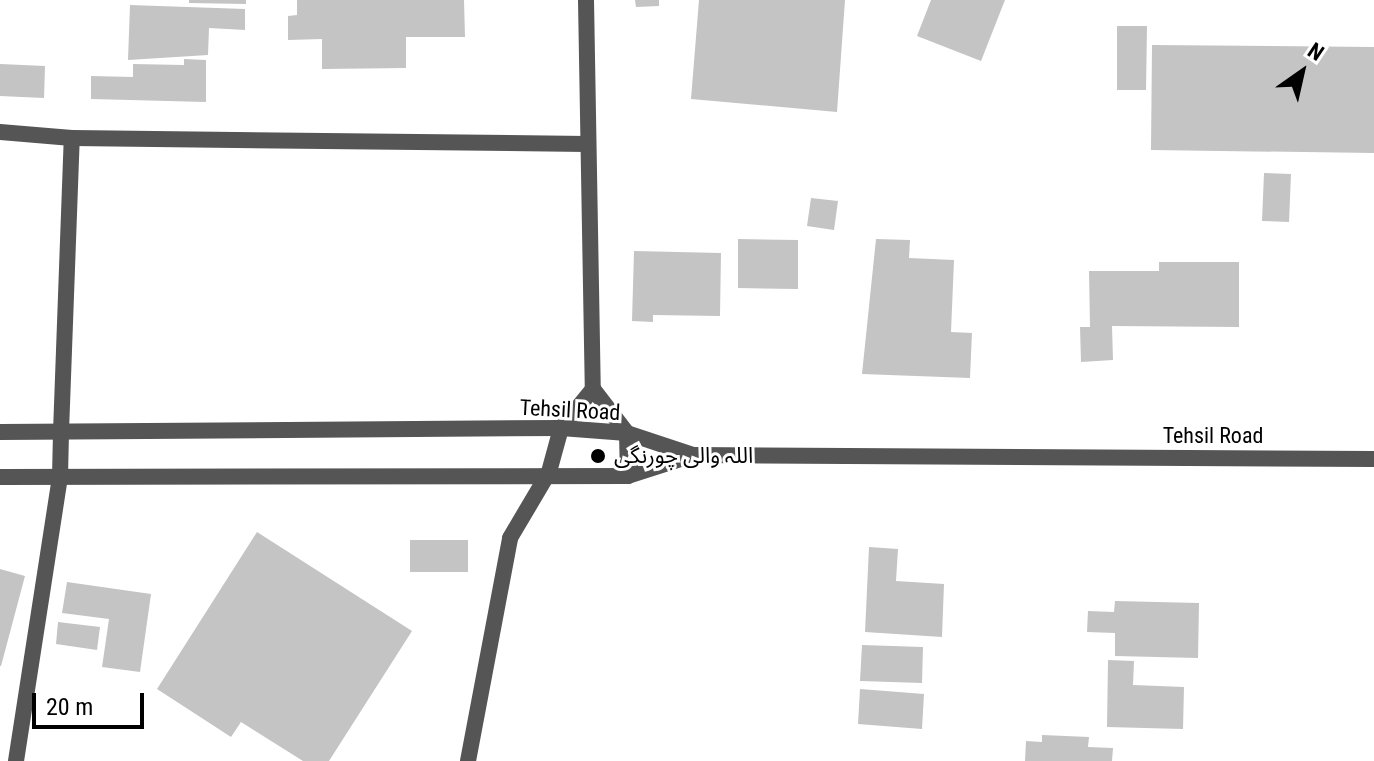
<!DOCTYPE html>
<meta charset="utf-8">
<style>
body{margin:0}
#map{position:relative;width:1374px;height:761px;overflow:hidden;background:#fff;font-family:"Roboto Condensed","Noto Sans Arabic",sans-serif}
div>[style]{position:absolute}
.building>*{inset:0;background:#c4c4c4}
.lane>*{height:16px;margin:-8px;padding:0 8px;transform-origin:8px;border-radius:8px;background:#555}
.street>*{height:16px;margin:-8px;padding:0 8px;transform-origin:8px;border-radius:8px;background:#555}
.dots>*{width:22px;height:22px;translate:-50% -50%;box-sizing:border-box;border:4px solid #fff;border-radius:50%}
span{translate:-50% -50%;white-space:nowrap;text-align:center;line-height:1.15;-webkit-text-stroke:6px #fff;paint-order:stroke}
.street-label{font-size:22px;color:#000}
.poi-label{font-size:22px;color:#000}
.left{translate:0 -50%;text-align:left}
.north{position:absolute;left:1262px;top:32px;width:80px;height:80px;-webkit-text-stroke:6px #fff;paint-order:stroke;rotate:34deg;font-size:22px;font-weight:700;line-height:32px;text-align:center;color:#000}
.north::after{content:'';display:block;margin:auto;width:28px;height:36px;background:#000;clip-path:polygon(50% 0,100% 100%,50% 72%,0 100%)}
.scale{position:absolute;left:32px;top:693px;width:112px;height:36px;box-sizing:border-box;border:4px solid #000;border-top:0;padding-left:10px;font-size:24px;line-height:28px;white-space:nowrap;color:#000;-webkit-text-stroke:6px #fff;paint-order:stroke}
</style>
<div id="map">
<div class="building">
<div style="clip-path:polygon(189px 0,246px 0,246px 4px,189px 3px)"></div>
<div style="clip-path:polygon(297px 0,464px 0,465px 37px,406px 37px,406px 68px,322px 69px,322px 39px,288px 40px,288px 16px,297px 15px)"></div>
<div style="clip-path:polygon(635px 0,659px 0,659px 6px,636px 7px)"></div>
<div style="clip-path:polygon(699px 0,845px 0,837px 112px,691px 99px)"></div>
<div style="clip-path:polygon(931px 0,1005px 0,981px 61px,917px 36px)"></div>
<div style="clip-path:polygon(130px 5px,245px 9px,245px 30px,209px 28px,208px 55px,128px 60px)"></div>
<div style="clip-path:polygon(1117px 26px,1147px 26px,1146px 90px,1117px 90px)"></div>
<div style="clip-path:polygon(1152px 45px,1374px 47px,1374px 153px,1151px 150px)"></div>
<div style="clip-path:polygon(184px 59px,206px 60px,206px 102px,91px 99px,91px 76px,133px 77px,133px 64px,184px 65px)"></div>
<div style="clip-path:polygon(0 64px,45px 66px,44px 98px,0 96px)"></div>
<div style="clip-path:polygon(1264px 173px,1291px 174px,1289px 222px,1262px 221px)"></div>
<div style="clip-path:polygon(811px 198px,838px 201px,834px 230px,807px 226px)"></div>
<div style="clip-path:polygon(738px 239px,798px 240px,798px 289px,738px 288px)"></div>
<div style="clip-path:polygon(876px 239px,910px 240px,909px 258px,954px 260px,951px 332px,972px 333px,970px 378px,862px 374px)"></div>
<div style="clip-path:polygon(634px 251px,721px 253px,720px 316px,653px 315px,653px 322px,632px 321px)"></div>
<div style="clip-path:polygon(1159px 262px,1239px 262px,1239px 327px,1112px 326px,1113px 360px,1081px 362px,1080px 327px,1090px 327px,1089px 271px,1159px 271px)"></div>
<div style="clip-path:polygon(257px 532px,412px 631px,329px 761px,303px 761px,241px 722px,231px 737px,157px 689px)"></div>
<div style="clip-path:polygon(410px 540px,468px 540px,468px 572px,410px 572px)"></div>
<div style="clip-path:polygon(869px 547px,898px 549px,896px 581px,944px 584px,942px 637px,865px 632px)"></div>
<div style="clip-path:polygon(0 569px,25px 576px,1px 666px,0 666px)"></div>
<div style="clip-path:polygon(67px 582px,151px 594px,140px 672px,102px 667px,109px 619px,62px 613px)"></div>
<div style="clip-path:polygon(1115px 601px,1199px 603px,1198px 658px,1115px 656px,1115px 633px,1087px 632px,1088px 611px,1114px 612px)"></div>
<div style="clip-path:polygon(58px 622px,100px 627px,97px 650px,56px 644px)"></div>
<div style="clip-path:polygon(862px 645px,923px 647px,922px 683px,860px 681px)"></div>
<div style="clip-path:polygon(1108px 660px,1134px 661px,1133px 685px,1184px 687px,1183px 729px,1107px 727px)"></div>
<div style="clip-path:polygon(860px 689px,924px 694px,922px 729px,858px 724px)"></div>
<div style="clip-path:polygon(1042px 735px,1089px 737px,1088px 747px,1113px 748px,1112px 761px,1025px 761px,1026px 741px,1042px 742px)"></div>
</div>
<div class="lane">
<div style="left:0;top:132px;width:72px;rotate:4.8deg"></div>
<div style="left:61px;top:432px;width:294px;rotate:-87.9deg"></div>
<div style="left:72px;top:138px;width:515px;rotate:0.67deg"></div>
</div>
<div class="street">
<div style="left:586px;top:0;width:389px;rotate:89deg"></div>
<div style="left:593px;top:389px;width:56px;rotate:52.3deg"></div>
<div style="left:627px;top:433px;width:43px;rotate:88.7deg"></div>
<div style="left:0;top:432px;width:561px;rotate:-0.41deg"></div>
<div style="left:561px;top:428px;width:66px;rotate:4.3deg"></div>
<div style="left:627px;top:433px;width:70px;rotate:18.4deg"></div>
<div style="left:693px;top:455px;width:681px;rotate:0.34deg"></div>
<div style="left:0;top:477px;width:628px;rotate:-0.09deg"></div>
<div style="left:628px;top:476px;width:68px;rotate:-17.9deg"></div>
<div style="left:16px;top:761px;width:287px;rotate:-81.2deg"></div>
<div style="left:60px;top:477px;width:45px;rotate:-88.7deg"></div>
<div style="left:468px;top:761px;width:227px;rotate:-79.3deg"></div>
<div style="left:510px;top:538px;width:77px;rotate:-59.4deg"></div>
<div style="left:549px;top:472px;width:46px;rotate:-74.7deg"></div>
<div style="left:561px;top:428px;width:50px;rotate:-50.6deg"></div>
</div>
<div class="dots">
<div style="left:598px;top:456px;background:#000"></div>
</div>
<div class="street-label">
<span style="left:570px;top:410px;rotate:3deg">Tehsil Road</span>
<span style="left:1213px;top:436px">Tehsil Road</span>
</div>
<div class="poi-label">
<span class="left" style="left:614px;top:456px">اللہ والی چورنگی</span>
</div>
<div class="north">N</div>
<div class="scale">20 m</div>
</div>
